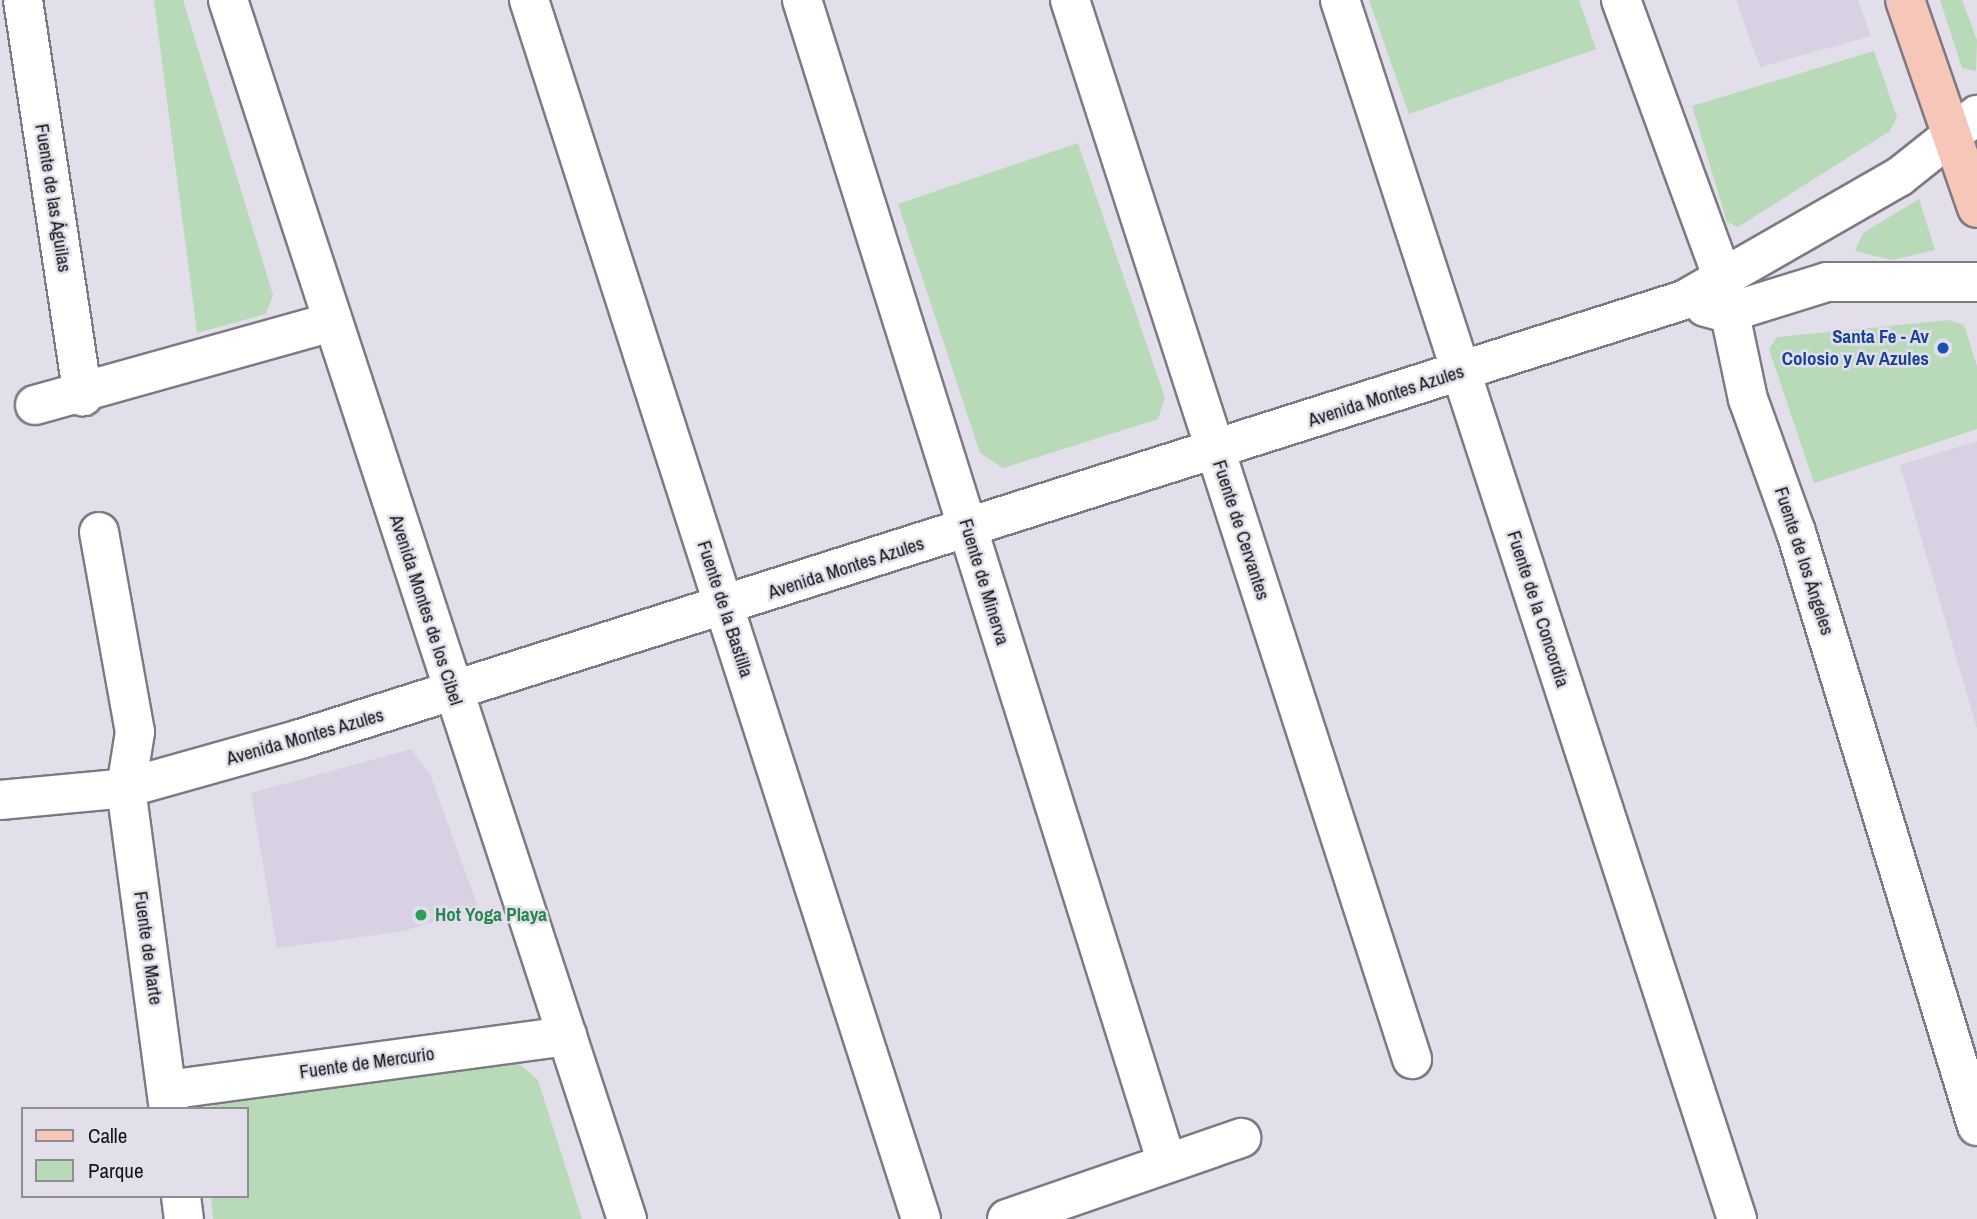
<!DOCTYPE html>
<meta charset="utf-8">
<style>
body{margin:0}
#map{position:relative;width:1977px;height:1219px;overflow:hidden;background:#e3dfea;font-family:"Archivo Narrow",sans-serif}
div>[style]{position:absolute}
.built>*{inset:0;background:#d7d1e3}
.green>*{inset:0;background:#b8dab8}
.roads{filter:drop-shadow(2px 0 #7d7a83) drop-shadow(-2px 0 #7d7a83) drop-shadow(0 2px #7d7a83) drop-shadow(0 -2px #7d7a83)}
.minor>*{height:38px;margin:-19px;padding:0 19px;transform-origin:19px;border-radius:19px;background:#fff}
.major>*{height:38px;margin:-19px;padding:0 19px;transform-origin:19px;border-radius:19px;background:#f6c7b8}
.dots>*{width:19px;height:19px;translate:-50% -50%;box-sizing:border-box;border:4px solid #e3dfea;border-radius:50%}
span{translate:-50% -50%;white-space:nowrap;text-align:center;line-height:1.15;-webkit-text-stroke:5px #e3dfea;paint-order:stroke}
.street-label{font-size:19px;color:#141316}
.transit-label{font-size:19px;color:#164399;font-weight:700}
.right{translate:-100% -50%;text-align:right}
.leisure-label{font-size:19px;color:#27864d;font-weight:700}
.left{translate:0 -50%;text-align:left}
.legend{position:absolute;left:21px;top:1107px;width:228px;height:91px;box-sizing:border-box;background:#e3dfea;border:2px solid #908d95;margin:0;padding:9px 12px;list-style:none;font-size:21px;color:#141316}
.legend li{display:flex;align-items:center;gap:14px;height:35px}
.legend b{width:35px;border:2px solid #908d95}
</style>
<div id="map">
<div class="built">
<div style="clip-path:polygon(1736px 0,1858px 0,1871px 36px,1760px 67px)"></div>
<div style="clip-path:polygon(1977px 441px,1977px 729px,1900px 465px)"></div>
<div style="clip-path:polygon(411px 749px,430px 774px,479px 910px,399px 932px,277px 948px,251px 793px)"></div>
</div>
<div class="green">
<div style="clip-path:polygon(154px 0,183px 0,273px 295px,266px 314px,197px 333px)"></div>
<div style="clip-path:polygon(1369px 0,1579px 0,1596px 49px,1409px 114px)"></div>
<div style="clip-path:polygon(1940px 0,1962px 0,1977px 40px,1976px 71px,1962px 68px)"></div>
<div style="clip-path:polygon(1874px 51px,1897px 117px,1890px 131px,1738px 227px,1727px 222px,1692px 106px)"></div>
<div style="clip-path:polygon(1078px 143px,1165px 398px,1158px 419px,1003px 468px,980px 453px,898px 204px)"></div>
<div style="clip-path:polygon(1919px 199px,1935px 250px,1892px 260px,1855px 251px,1863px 233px)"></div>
<div style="clip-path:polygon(1949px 320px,1964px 325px,1977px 366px,1977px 429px,1814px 483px,1769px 349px,1777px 337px)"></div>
<div style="clip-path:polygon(517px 1062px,538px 1080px,582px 1219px,213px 1219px,211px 1196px,247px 1196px,247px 1109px,210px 1109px,214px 1104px)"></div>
</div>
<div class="roads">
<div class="minor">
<div style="left:23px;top:0;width:401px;rotate:81.4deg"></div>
<div style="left:228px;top:0;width:1283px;rotate:71.88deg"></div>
<div style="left:529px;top:0;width:1280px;rotate:72.17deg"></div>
<div style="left:802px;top:0;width:1219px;rotate:72.58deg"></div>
<div style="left:1070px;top:0;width:1113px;rotate:72.1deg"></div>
<div style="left:1340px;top:0;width:1282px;rotate:71.96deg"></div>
<div style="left:1621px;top:0;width:294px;rotate:69.9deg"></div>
<div style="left:1722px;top:276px;width:126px;rotate:78.1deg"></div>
<div style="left:1748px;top:399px;width:141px;rotate:70.2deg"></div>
<div style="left:1796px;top:532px;width:621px;rotate:73.05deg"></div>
<div style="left:1705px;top:307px;width:23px;rotate:15deg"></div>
<div style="left:1727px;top:313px;width:105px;rotate:-17.2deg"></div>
<div style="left:1827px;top:282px;width:150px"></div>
<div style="left:35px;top:405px;width:308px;rotate:-15.6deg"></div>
<div style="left:99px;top:532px;width:203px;rotate:79.8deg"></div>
<div style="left:135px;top:732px;width:57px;rotate:99.1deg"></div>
<div style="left:126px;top:788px;width:324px;rotate:82.4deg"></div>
<div style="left:0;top:800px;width:127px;rotate:-5.4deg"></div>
<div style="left:126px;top:788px;width:181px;rotate:-15.7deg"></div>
<div style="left:300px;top:739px;width:1452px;rotate:-17.6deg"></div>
<div style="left:1684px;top:300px;width:248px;rotate:-29.8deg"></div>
<div style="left:1899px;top:177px;width:100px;rotate:-38.5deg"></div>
<div style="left:167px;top:1090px;width:404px;rotate:-7.7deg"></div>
<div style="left:181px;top:1196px;width:23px;rotate:83deg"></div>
<div style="left:1007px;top:1219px;width:248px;rotate:-19.1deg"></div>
</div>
<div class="major">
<div style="left:1905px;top:0;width:220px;rotate:70.9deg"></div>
</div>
</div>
<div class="dots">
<div style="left:1943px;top:348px;background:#1a4fb4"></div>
<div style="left:421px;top:915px;background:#2e9e5b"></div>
</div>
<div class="street-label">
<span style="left:53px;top:198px;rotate:81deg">Fuente de las Águilas</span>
<span style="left:1386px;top:396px;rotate:-18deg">Avenida Montes Azules</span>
<span style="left:1241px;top:530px;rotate:72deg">Fuente de Cervantes</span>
<span style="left:1804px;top:561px;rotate:72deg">Fuente de los Ángeles</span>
<span style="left:846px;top:568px;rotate:-18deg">Avenida Montes Azules</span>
<span style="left:984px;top:582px;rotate:73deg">Fuente de Minerva</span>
<span style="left:725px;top:609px;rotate:72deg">Fuente de la Bastilla</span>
<span style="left:1538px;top:609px;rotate:72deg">Fuente de la Concordia</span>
<span style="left:426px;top:610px;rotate:72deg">Avenida Montes de los Cibel</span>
<span style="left:305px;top:737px;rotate:-16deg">Avenida Montes Azules</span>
<span style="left:148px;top:948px;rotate:82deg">Fuente de Marte</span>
<span style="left:367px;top:1063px;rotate:-8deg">Fuente de Mercurio</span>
</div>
<div class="transit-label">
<span class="right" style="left:1929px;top:348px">Santa Fe - Av<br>Colosio y Av Azules</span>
</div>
<div class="leisure-label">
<span class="left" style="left:435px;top:915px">Hot Yoga Playa</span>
</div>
<ul class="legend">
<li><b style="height:9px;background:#f6c7b8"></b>Calle</li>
<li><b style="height:19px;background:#b8dab8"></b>Parque</li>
</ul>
</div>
